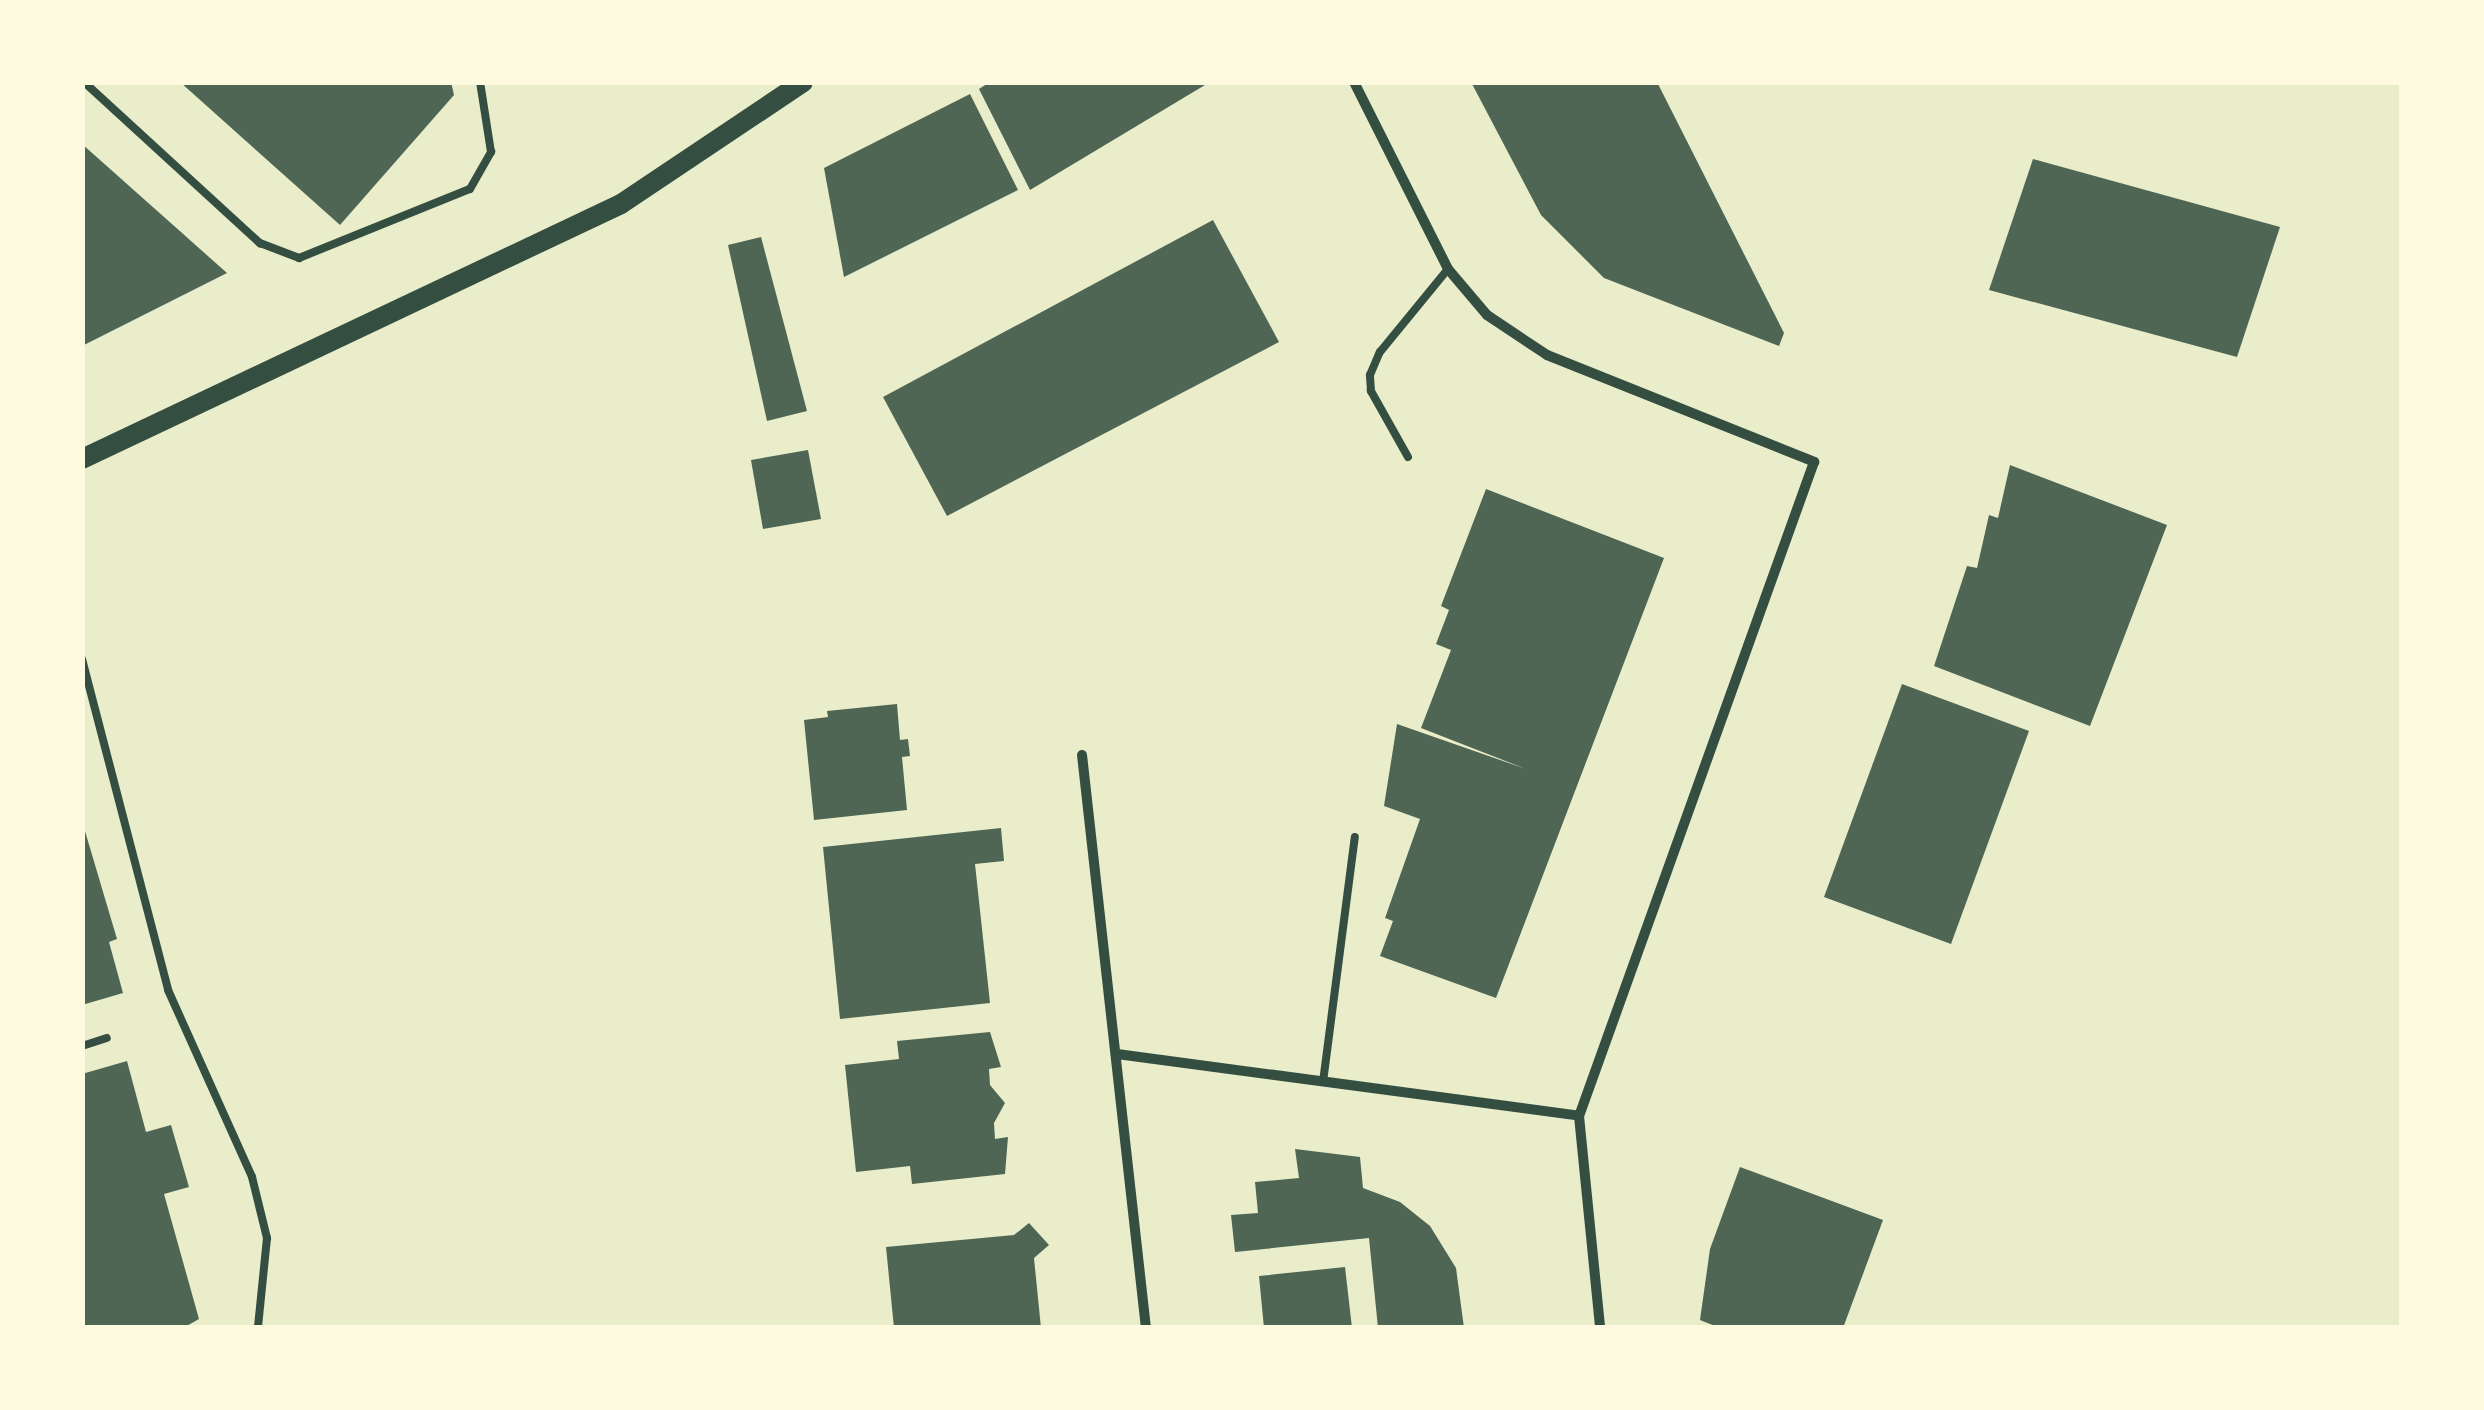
<!DOCTYPE html>
<style>
body{margin:0}
#map{position:relative;width:2484px;height:1410px;overflow:hidden;background:#e9edc9;font-family:Rubik,sans-serif}
div>[style]{position:absolute}
.building>*{inset:0;background:#4f6655}
.service>*{height:8px;margin:-4px;padding:0 4px;transform-origin:4px;border-radius:4px;background:#344e41}
.minor>*{height:10px;margin:-5px;padding:0 5px;transform-origin:5px;border-radius:5px;background:#344e41}
.secondary>*{height:20px;margin:-10px;padding:0 10px;transform-origin:10px;border-radius:10px;background:#344e41}
span{translate:-50% -50%;white-space:nowrap;text-align:center;line-height:1.15;-webkit-text-stroke:10px #fefae0;paint-order:stroke}
.frame{position:absolute;inset:0;border:85px solid #fefae0;pointer-events:none}
</style>
<div id="map">
<div class="building">
<div style="clip-path:polygon(180px 82px,451px 82px,454px 95px,340px 225px)"></div>
<div style="clip-path:polygon(990px 82px,1210px 82px,1030px 190px,979px 89px)"></div>
<div style="clip-path:polygon(1471px 82px,1657px 82px,1784px 333px,1779px 346px,1604px 278px,1541px 215px)"></div>
<div style="clip-path:polygon(970px 94px,1018px 190px,844px 277px,824px 168px)"></div>
<div style="clip-path:polygon(82px 144px,227px 273px,82px 346px)"></div>
<div style="clip-path:polygon(2033px 159px,2280px 227px,2237px 357px,1989px 290px)"></div>
<div style="clip-path:polygon(1213px 220px,1279px 342px,947px 516px,883px 397px)"></div>
<div style="clip-path:polygon(761px 237px,807px 411px,767px 421px,728px 245px)"></div>
<div style="clip-path:polygon(808px 450px,821px 519px,763px 529px,751px 460px)"></div>
<div style="clip-path:polygon(2010px 465px,2167px 525px,2090px 726px,1934px 666px,1967px 566px,1977px 568px,1989px 515px,1998px 518px)"></div>
<div style="clip-path:polygon(1486px 489px,1664px 558px,1496px 998px,1380px 956px,1393px 921px,1385px 918px,1420px 819px,1384px 806px,1397px 724px,1526px 769px,1421px 728px,1451px 650px,1436px 644px,1449px 610px,1441px 606px)"></div>
<div style="clip-path:polygon(1902px 684px,2029px 731px,1951px 944px,1824px 897px)"></div>
<div style="clip-path:polygon(897px 704px,900px 740px,908px 739px,910px 756px,902px 757px,907px 810px,814px 820px,804px 720px,828px 717px,827px 711px)"></div>
<div style="clip-path:polygon(82px 821px,117px 939px,109px 942px,123px 993px,82px 1005px)"></div>
<div style="clip-path:polygon(1001px 828px,1004px 861px,975px 864px,990px 1003px,840px 1019px,823px 847px)"></div>
<div style="clip-path:polygon(990px 1032px,1001px 1067px,989px 1069px,990px 1085px,1005px 1103px,994px 1123px,995px 1139px,1008px 1137px,1005px 1174px,912px 1184px,910px 1166px,856px 1172px,845px 1065px,899px 1059px,897px 1041px)"></div>
<div style="clip-path:polygon(127px 1061px,146px 1132px,171px 1125px,189px 1187px,164px 1194px,199px 1319px,183px 1328px,82px 1328px,82px 1074px)"></div>
<div style="clip-path:polygon(1295px 1149px,1360px 1157px,1363px 1188px,1400px 1202px,1430px 1226px,1456px 1268px,1464px 1328px,1378px 1328px,1369px 1238px,1235px 1252px,1231px 1215px,1258px 1213px,1255px 1182px,1299px 1178px)"></div>
<div style="clip-path:polygon(1740px 1167px,1883px 1220px,1843px 1328px,1720px 1328px,1700px 1320px,1710px 1249px)"></div>
<div style="clip-path:polygon(1029px 1223px,1049px 1245px,1034px 1258px,1041px 1328px,894px 1328px,886px 1247px,1014px 1235px)"></div>
<div style="clip-path:polygon(1345px 1267px,1352px 1328px,1264px 1328px,1259px 1276px)"></div>
</div>
<div class="service">
<div style="left:84px;top:82px;width:239px;rotate:42.5deg"></div>
<div style="left:260px;top:243px;width:42px;rotate:21deg"></div>
<div style="left:299px;top:258px;width:184px;rotate:-22deg"></div>
<div style="left:470px;top:189px;width:43px;rotate:-60.4deg"></div>
<div style="left:491px;top:152px;width:71px;rotate:-98.9deg"></div>
<div style="left:1408px;top:457px;width:76px;rotate:-119.3deg"></div>
<div style="left:1371px;top:391px;width:16px;rotate:-94deg"></div>
<div style="left:1370px;top:375px;width:25px;rotate:-67deg"></div>
<div style="left:1380px;top:352px;width:107px;rotate:-50.7deg"></div>
<div style="left:82px;top:659px;width:342px;rotate:75.4deg"></div>
<div style="left:168px;top:990px;width:205px;rotate:65.8deg"></div>
<div style="left:252px;top:1177px;width:63px;rotate:76.2deg"></div>
<div style="left:267px;top:1238px;width:88px;rotate:95.8deg"></div>
<div style="left:82px;top:1046px;width:26px;rotate:-18deg"></div>
<div style="left:1323px;top:1082px;width:247px;rotate:-82.6deg"></div>
</div>
<div class="minor">
<div style="left:1354px;top:82px;width:209px;rotate:63.3deg"></div>
<div style="left:1448px;top:269px;width:60px;rotate:49.7deg"></div>
<div style="left:1487px;top:315px;width:72px;rotate:33.7deg"></div>
<div style="left:1547px;top:355px;width:288px;rotate:21.8deg"></div>
<div style="left:1814px;top:462px;width:695px;rotate:109.76deg"></div>
<div style="left:1579px;top:1116px;width:213px;rotate:84.3deg"></div>
<div style="left:1082px;top:755px;width:577px;rotate:83.63deg"></div>
<div style="left:1117px;top:1054px;width:466px;rotate:7.6deg"></div>
</div>
<div class="secondary">
<div style="left:82px;top:459px;width:596px;rotate:-25.32deg"></div>
<div style="left:621px;top:204px;width:219px;rotate:-33.8deg"></div>
</div>
<div class="frame"></div>
</div>
